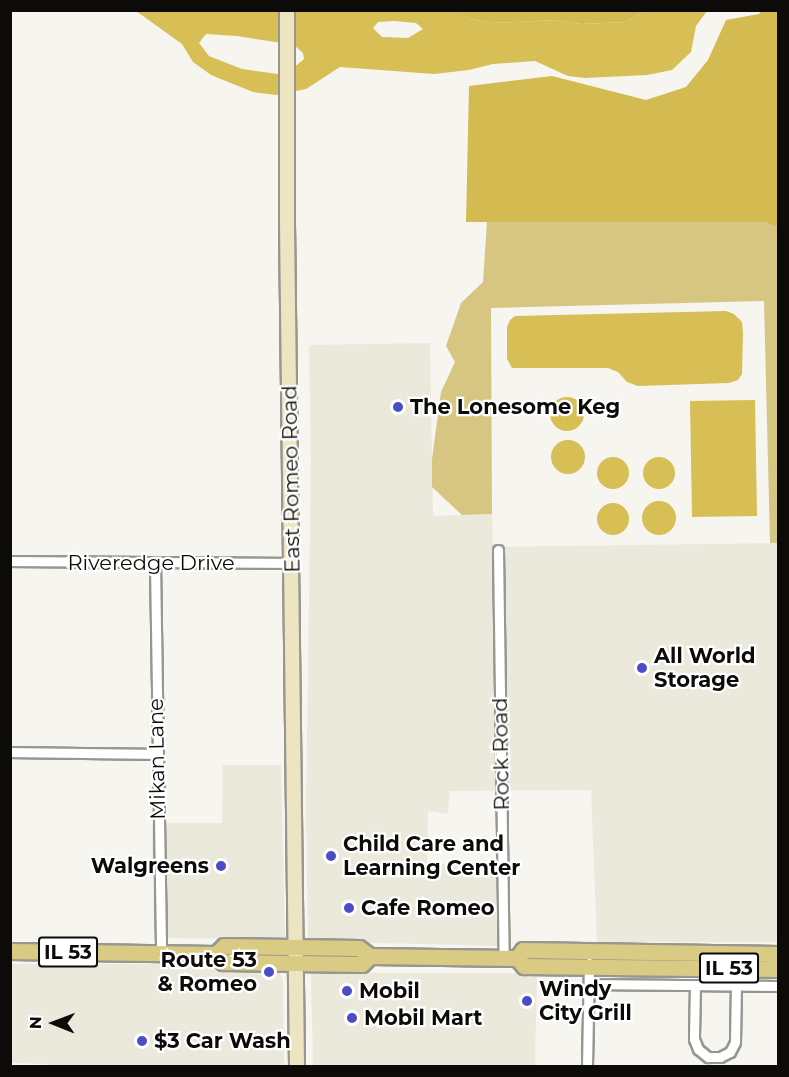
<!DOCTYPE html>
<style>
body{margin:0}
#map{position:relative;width:789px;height:1077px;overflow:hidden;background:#f6f5ef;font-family:Montserrat,sans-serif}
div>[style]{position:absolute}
.built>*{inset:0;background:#ebe8dc}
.green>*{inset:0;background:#d7c681}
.forest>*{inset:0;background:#d3ba51}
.water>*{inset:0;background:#d7bf55}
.round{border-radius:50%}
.roads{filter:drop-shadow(2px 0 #979691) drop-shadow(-2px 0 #979691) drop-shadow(0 2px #979691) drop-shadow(0 -2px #979691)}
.street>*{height:9px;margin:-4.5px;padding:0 4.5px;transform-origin:4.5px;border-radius:4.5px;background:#fff}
.secondary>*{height:14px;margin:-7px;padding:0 7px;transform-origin:7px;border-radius:7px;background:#ede5c2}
.primary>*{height:15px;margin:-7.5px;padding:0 7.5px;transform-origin:7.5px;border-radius:7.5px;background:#dacb84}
.dots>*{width:16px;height:16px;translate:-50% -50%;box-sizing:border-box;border:3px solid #fff;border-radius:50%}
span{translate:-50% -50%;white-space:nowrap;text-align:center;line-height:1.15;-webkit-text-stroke:4.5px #fff;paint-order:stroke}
.shield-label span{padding:2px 4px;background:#fff;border:2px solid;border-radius:4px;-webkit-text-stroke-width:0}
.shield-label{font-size:20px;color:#0c0b0a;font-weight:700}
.poi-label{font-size:21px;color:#0c0b0a;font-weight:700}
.left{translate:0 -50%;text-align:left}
.right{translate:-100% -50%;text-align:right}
.street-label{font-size:21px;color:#0c0b0a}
.frame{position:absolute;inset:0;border:12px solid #0c0b0a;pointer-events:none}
.north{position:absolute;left:24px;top:993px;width:60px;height:60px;-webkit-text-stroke:4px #fff;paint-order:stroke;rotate:271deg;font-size:16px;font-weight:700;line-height:24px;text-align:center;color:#0c0b0a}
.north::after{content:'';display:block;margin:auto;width:21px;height:27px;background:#0c0b0a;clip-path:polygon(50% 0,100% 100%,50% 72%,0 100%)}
</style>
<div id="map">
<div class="built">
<div style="clip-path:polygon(430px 343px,433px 516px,492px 514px,493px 547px,778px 543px,778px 942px,597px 942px,591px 790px,450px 791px,448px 814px,428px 811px,427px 864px,496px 863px,497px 946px,308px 941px,306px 809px,311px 460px,309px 345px)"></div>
<div style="clip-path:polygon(223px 765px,281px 765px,285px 939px,154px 938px,152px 823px,222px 823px)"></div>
<div style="clip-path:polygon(11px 964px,266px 964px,277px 969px,283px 980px,284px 1066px,48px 1066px,47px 1064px,11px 1063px)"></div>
<div style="clip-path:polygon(311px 973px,537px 973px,535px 1066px,313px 1066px)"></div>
</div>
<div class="green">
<div style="clip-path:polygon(487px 221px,764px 222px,778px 227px,778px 543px,770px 543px,764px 301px,491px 308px,492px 514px,462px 515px,432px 487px,432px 459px,441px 392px,455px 362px,446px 346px,461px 303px,483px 282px)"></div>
</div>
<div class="forest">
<div style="clip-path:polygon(762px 10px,778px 11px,778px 227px,764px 222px,466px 222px,469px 86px,552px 76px,646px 100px,686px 87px,708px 60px,726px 20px,759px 14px)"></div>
<div style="clip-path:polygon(450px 11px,645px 11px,625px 22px,581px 24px,556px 20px,492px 23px,471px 19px)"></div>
</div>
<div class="water">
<div style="clip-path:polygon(evenodd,450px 10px,471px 19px,492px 23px,556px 20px,581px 24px,625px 22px,645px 11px,707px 11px,696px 26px,691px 52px,672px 70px,647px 75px,585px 78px,568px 76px,535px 61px,493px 64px,469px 70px,434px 74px,340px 67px,306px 89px,276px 95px,253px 92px,211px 75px,193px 62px,182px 44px,136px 11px,450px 10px,394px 21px,416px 23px,423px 29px,408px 38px,382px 37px,373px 28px,378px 22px,394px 21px,450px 10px,206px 34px,237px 36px,294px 45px,303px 53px,304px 59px,285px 75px,242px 69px,209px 56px,199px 43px,206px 34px)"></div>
<div style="clip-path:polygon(726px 311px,734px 314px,742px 322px,743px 333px,742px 374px,738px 380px,729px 383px,638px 386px,627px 382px,618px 372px,608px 368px,512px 368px,507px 359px,507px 327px,510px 320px,515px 316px)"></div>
<div class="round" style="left:550px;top:397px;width:34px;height:34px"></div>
<div style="clip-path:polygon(755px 400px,757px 516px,692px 517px,690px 401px)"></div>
<div class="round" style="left:551px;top:440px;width:34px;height:34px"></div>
<div class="round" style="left:643px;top:457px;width:32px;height:32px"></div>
<div class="round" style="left:597px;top:457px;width:32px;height:32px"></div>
<div class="round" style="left:642px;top:501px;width:34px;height:34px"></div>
<div class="round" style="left:597px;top:503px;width:32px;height:32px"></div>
</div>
<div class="roads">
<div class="street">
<div style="left:498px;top:550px;width:408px;rotate:89.2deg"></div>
<div style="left:10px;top:561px;width:282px;rotate:0.4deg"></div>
<div style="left:155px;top:563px;width:391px;rotate:89.1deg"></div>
<div style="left:10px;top:752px;width:147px;rotate:0.8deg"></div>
<div style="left:589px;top:984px;width:189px;rotate:0.6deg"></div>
<div style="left:695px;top:985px;width:54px;rotate:91.1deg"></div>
<div style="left:694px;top:1039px;width:11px;rotate:68deg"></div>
<div style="left:698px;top:1049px;width:13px;rotate:39deg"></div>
<div style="left:708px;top:1057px;width:12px"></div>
<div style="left:720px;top:1057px;width:11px;rotate:-27deg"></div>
<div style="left:730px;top:1052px;width:11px;rotate:-63deg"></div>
<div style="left:735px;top:1042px;width:57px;rotate:-89deg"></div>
<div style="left:587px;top:1066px;width:103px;rotate:-88.9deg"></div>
</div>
<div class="secondary">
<div style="left:287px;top:10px;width:213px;rotate:90deg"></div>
<div style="left:287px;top:223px;width:843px;rotate:89.32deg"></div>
</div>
<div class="primary">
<div style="left:10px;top:951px;width:206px;rotate:0.8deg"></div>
<div style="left:216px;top:954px;width:11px;rotate:-45deg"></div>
<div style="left:224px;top:946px;width:135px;rotate:0.8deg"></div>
<div style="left:359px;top:948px;width:14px;rotate:36deg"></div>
<div style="left:370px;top:956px;width:147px;rotate:0.8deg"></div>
<div style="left:517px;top:958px;width:11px;rotate:49deg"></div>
<div style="left:524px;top:966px;width:254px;rotate:0.7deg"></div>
<div style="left:216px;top:954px;width:11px;rotate:49deg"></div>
<div style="left:223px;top:962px;width:139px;rotate:0.8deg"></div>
<div style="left:362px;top:964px;width:11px;rotate:-45deg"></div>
<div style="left:517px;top:958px;width:10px;rotate:-53deg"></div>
<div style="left:523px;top:950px;width:255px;rotate:0.9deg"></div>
</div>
</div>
<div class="dots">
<div style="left:398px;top:407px;background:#4a4dc3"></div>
<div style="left:642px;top:668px;background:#4a4dc3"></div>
<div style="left:331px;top:856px;background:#4a4dc3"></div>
<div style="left:221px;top:866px;background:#4a4dc3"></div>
<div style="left:349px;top:908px;background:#4a4dc3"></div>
<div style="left:269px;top:972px;background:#4a4dc3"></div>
<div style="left:347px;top:991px;background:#4a4dc3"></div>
<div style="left:527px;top:1001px;background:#4a4dc3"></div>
<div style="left:352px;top:1018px;background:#4a4dc3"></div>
<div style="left:142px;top:1041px;background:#4a4dc3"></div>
</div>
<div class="shield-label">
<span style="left:68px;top:952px">IL 53</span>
<span style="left:729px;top:968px">IL 53</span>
</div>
<div class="poi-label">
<span class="left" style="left:410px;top:407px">The Lonesome Keg</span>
<span class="left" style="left:654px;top:668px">All World<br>Storage</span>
<span class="left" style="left:343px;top:856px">Child Care and<br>Learning Center</span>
<span class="right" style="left:209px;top:866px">Walgreens</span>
<span class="left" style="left:361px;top:908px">Cafe Romeo</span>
<span class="right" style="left:257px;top:972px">Route 53<br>&amp; Romeo</span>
<span class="left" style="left:539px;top:1001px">Windy<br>City Grill</span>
<span class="left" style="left:359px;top:991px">Mobil</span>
<span class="left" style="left:364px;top:1018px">Mobil Mart</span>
<span class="left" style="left:154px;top:1041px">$3 Car Wash</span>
</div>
<div class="street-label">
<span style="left:291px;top:479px;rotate:-91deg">East Romeo Road</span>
<span style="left:151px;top:563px">Riveredge Drive</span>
<span style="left:501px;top:754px;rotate:-91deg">Rock Road</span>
<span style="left:157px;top:759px;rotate:-91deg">Mikan Lane</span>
</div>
<div class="frame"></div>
<div class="north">N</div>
</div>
